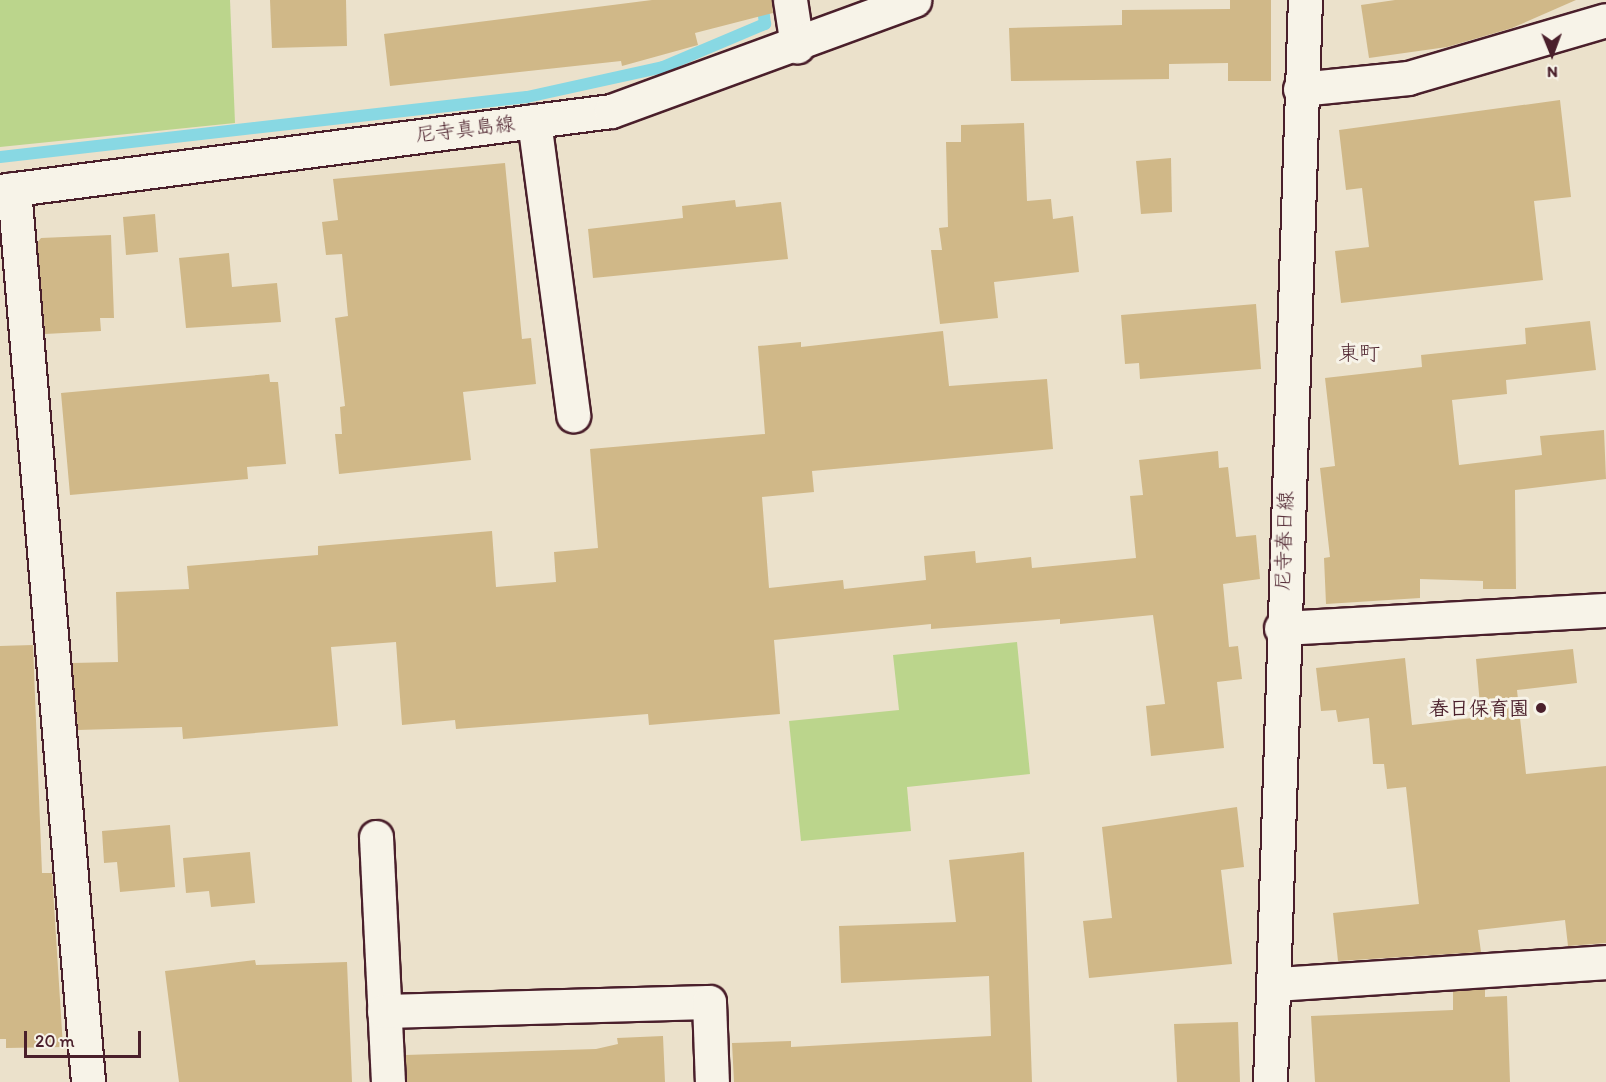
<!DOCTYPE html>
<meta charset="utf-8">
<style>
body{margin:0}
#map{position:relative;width:1606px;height:1082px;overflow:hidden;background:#ebe1cb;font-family:Itim,"Klee One",sans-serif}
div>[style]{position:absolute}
.green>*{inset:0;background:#bbd58c}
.stream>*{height:12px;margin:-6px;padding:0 6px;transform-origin:6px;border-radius:6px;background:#88d8e3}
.building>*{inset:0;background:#d0b888}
.roads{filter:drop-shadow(2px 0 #4a1f2b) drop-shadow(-2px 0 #4a1f2b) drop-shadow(0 2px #4a1f2b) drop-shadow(0 -2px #4a1f2b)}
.minor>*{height:33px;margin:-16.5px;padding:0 16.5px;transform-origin:16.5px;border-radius:16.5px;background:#f7f3e8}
.tertiary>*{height:33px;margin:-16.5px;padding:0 16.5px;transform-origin:16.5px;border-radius:16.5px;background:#f7f3e8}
.dots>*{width:16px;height:16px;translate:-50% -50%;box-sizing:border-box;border:3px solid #f7f3e8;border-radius:50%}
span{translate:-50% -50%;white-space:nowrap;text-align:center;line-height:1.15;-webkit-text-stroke:6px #f7f3e8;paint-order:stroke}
.street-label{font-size:20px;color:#4a1f2b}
.poi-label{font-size:20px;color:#4a1f2b;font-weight:700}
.right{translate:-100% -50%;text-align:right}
.neighbourhood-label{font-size:21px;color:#4a1f2b}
.north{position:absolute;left:1522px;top:24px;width:60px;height:60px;-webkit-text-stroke:4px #f7f3e8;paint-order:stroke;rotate:179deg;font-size:16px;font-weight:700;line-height:24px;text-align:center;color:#4a1f2b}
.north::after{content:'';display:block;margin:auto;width:21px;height:27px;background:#4a1f2b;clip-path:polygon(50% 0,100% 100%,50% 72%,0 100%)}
.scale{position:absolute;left:24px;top:1031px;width:117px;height:27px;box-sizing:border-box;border:3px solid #4a1f2b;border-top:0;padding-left:8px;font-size:18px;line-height:21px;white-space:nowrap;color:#4a1f2b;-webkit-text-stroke:4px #f7f3e8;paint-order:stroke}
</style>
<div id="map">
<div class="green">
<div style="clip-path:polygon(0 0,230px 0,235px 123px,0 147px)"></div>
<div style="clip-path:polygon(1017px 642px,1030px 774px,907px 787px,911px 831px,801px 841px,789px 721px,899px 710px,893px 655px)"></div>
</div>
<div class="stream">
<div style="left:0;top:157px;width:530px;rotate:-6.5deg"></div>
<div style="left:527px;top:97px;width:139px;rotate:-12.4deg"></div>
<div style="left:663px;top:67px;width:111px;rotate:-22.9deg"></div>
<div style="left:765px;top:24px;width:24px;rotate:-97deg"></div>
</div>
<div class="building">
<div style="clip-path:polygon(270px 0,346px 0,347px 46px,272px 48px)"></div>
<div style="clip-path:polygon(652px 0,772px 0,773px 13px,695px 33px,698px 45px,622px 66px,621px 61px,390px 86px,384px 34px)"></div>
<div style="clip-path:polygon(1230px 0,1271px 0,1271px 81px,1228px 81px,1228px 63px,1169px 64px,1169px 79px,1011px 81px,1009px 28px,1122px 25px,1122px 10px,1230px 9px)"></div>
<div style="clip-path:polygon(1395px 0,1576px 0,1512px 28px,1447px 47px,1369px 58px,1361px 5px)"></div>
<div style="clip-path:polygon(1560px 100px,1571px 197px,1534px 201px,1543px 280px,1341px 303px,1335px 251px,1369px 247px,1362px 188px,1346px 190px,1339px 130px)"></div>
<div style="clip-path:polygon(1024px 123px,1027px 201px,1051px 199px,1053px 219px,1073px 216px,1079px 272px,994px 282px,998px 318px,940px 324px,931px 250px,942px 250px,939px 228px,948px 227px,946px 142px,961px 142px,961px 125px)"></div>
<div style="clip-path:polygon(1171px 158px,1172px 212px,1141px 214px,1136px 161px)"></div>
<div style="clip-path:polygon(505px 163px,522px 339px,531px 338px,536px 384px,463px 392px,471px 460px,339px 474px,335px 434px,342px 434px,340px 407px,345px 406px,335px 318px,348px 316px,342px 254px,326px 255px,322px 222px,338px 220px,333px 179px)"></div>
<div style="clip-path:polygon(735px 200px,736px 207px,781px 202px,788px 259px,593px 278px,588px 229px,683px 218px,682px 206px)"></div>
<div style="clip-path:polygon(155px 214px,158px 252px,126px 255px,123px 217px)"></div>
<div style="clip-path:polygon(111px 235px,114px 318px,100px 318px,101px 331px,45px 334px,37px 243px,41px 238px)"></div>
<div style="clip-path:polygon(229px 253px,232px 287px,277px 283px,281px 322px,186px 328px,179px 258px)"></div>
<div style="clip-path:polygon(1256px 304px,1261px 369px,1140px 379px,1139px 363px,1125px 364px,1121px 315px)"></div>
<div style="clip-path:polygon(1590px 321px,1596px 370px,1506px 380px,1507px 394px,1452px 400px,1459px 465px,1542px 455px,1540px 436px,1604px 430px,1606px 479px,1515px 490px,1516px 589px,1483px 589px,1483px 581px,1420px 579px,1420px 598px,1326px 604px,1324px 558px,1330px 557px,1320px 468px,1335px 466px,1325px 378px,1422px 367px,1421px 355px,1526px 344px,1525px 328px)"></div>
<div style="clip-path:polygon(943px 331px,949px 386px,1047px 379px,1053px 449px,812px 471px,814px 492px,762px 497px,769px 588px,843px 580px,844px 589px,926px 580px,924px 556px,975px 551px,976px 563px,1031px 557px,1032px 568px,1136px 558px,1130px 496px,1143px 495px,1139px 460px,1218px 451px,1219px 468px,1228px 467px,1236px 537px,1256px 535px,1260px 579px,1223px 584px,1229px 647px,1238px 646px,1242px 679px,1217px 682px,1224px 748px,1151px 756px,1146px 706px,1165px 704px,1153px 615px,1060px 624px,1060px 619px,931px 629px,931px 624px,774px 640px,780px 714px,649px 725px,648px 714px,456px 729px,455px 720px,402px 725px,396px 642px,331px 647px,338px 726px,183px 739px,182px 727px,78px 730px,72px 663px,118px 662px,116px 592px,189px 589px,187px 566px,318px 555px,318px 546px,492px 531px,496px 587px,556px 582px,554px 552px,598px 548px,590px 449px,765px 434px,758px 346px,801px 342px,801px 347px)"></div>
<div style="clip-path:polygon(269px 374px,270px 382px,278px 382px,286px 464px,247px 467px,248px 479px,70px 495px,61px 393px)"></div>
<div style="clip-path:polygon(33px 645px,42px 873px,52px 873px,63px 1047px,6px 1048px,6px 1039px,0 1039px,0 646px)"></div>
<div style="clip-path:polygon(1573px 649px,1577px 683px,1517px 690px,1526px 774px,1606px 766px,1606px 943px,1568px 946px,1565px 920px,1478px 930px,1481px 952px,1338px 961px,1333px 913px,1419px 904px,1406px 787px,1387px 789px,1384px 764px,1373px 764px,1369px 718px,1338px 722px,1336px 710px,1321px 711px,1316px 668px,1405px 658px,1412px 725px,1481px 717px,1476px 659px)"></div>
<div style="clip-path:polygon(1237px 807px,1244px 867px,1221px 870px,1232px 964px,1089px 978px,1083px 921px,1112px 918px,1102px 827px)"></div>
<div style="clip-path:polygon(170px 825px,175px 887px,120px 892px,117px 862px,104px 863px,102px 831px)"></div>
<div style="clip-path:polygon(250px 852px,255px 903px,211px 907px,209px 891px,186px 893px,183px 858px)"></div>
<div style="clip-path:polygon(1024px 852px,1032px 1082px,734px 1082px,732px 1043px,791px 1041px,791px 1047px,991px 1036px,989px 976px,841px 983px,839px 926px,956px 922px,949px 860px)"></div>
<div style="clip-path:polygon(255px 960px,256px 965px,347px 962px,352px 1082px,179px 1082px,165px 971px)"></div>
<div style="clip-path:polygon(1485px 989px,1485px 997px,1507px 996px,1510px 1082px,1315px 1082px,1311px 1016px,1453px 1010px,1453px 991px)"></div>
<div style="clip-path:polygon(1238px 1022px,1240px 1082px,1177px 1082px,1174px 1024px)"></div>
<div style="clip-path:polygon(663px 1036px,665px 1082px,407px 1082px,405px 1055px,596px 1049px,618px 1044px,617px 1038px)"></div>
</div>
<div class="roads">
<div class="minor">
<div style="left:790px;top:0;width:47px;rotate:81.3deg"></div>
<div style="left:1300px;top:89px;width:109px;rotate:-5.8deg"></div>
<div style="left:1408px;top:78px;width:206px;rotate:-16.3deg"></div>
<div style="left:534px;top:121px;width:297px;rotate:82.4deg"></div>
<div style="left:14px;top:189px;width:896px;rotate:85.26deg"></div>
<div style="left:1281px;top:628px;width:325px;rotate:-3.2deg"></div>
<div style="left:376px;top:837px;width:245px;rotate:87.2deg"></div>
<div style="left:1276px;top:984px;width:331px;rotate:-3.8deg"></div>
<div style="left:384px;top:1011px;width:325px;rotate:-1.6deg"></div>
<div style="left:709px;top:1002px;width:80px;rotate:87.9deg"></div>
</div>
<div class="tertiary">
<div style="left:0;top:191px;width:616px;rotate:-7.46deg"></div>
<div style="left:611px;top:111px;width:323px;rotate:-20.1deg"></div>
<div style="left:1270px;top:1082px;width:1083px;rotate:-88.15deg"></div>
</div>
</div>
<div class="dots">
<div style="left:1541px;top:708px;background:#4a1f2b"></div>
</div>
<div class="street-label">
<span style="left:465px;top:129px;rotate:-7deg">尼寺真島線</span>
<span style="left:1284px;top:541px;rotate:-88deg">尼寺春日線</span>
</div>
<div class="poi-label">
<span class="right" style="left:1529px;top:708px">春日保育園</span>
</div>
<div class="neighbourhood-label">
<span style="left:1359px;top:353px">東町</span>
</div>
<div class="north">N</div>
<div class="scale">20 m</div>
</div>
